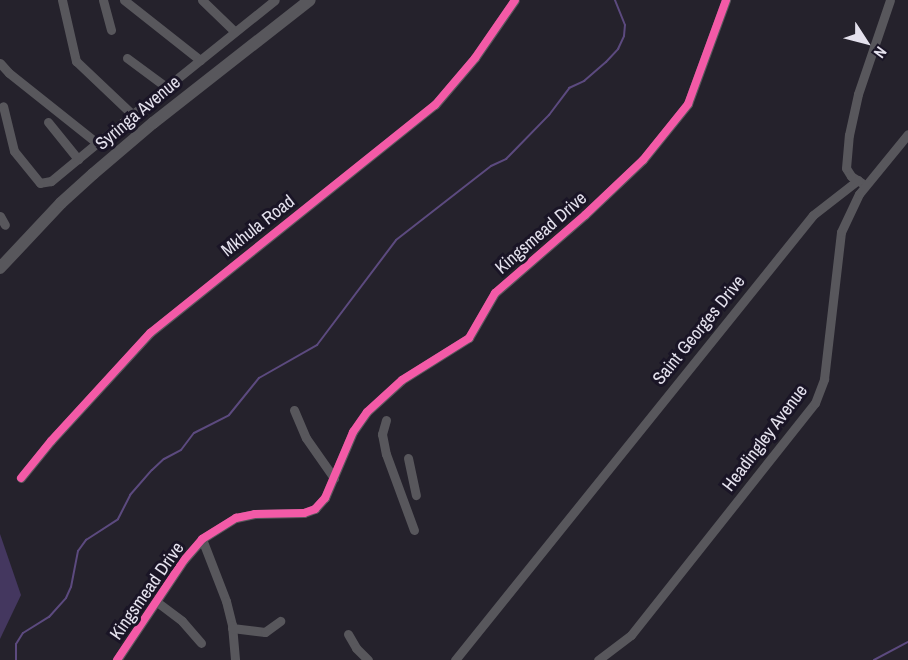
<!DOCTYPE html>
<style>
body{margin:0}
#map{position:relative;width:908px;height:660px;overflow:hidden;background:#25222c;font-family:"Archivo Narrow",sans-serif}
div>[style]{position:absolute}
.green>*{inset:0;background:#44375f}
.stream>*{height:2px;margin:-1px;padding:0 1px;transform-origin:1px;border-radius:1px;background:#5c4a7f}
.minor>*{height:9px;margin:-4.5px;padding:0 4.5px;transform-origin:4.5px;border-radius:4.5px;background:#58575c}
.tertiary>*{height:12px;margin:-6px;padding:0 6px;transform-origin:6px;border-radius:6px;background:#58575c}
.cycleway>*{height:8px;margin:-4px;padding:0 4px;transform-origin:4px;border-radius:4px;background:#f35aa7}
span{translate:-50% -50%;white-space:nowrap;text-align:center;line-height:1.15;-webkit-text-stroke:6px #1a1526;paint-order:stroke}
.street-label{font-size:18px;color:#e4e1ed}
.north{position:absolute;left:836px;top:12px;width:60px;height:60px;-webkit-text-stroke:4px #1a1526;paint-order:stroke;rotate:126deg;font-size:16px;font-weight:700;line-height:24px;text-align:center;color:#e4e1ed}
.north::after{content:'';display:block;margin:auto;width:21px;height:27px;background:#e4e1ed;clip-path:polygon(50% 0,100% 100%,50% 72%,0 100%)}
</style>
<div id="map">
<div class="green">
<div style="clip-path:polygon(0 534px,21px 595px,0 639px)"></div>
</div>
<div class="stream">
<div style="left:16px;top:660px;width:16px;rotate:-90deg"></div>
<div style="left:16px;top:644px;width:13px;rotate:-58deg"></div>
<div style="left:23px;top:633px;width:31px;rotate:-32deg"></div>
<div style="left:49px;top:617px;width:25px;rotate:-48deg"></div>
<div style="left:66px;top:598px;width:12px;rotate:-66deg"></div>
<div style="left:71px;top:587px;width:37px;rotate:-79deg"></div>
<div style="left:78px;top:551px;width:14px;rotate:-54deg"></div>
<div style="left:86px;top:540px;width:38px;rotate:-33deg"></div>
<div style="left:118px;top:519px;width:27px;rotate:-63deg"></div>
<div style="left:130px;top:495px;width:33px;rotate:-49deg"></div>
<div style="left:152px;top:470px;width:16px;rotate:-43deg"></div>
<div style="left:164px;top:459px;width:19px;rotate:-28deg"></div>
<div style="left:181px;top:450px;width:21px;rotate:-53deg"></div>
<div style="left:194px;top:433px;width:39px;rotate:-27deg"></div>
<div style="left:229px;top:415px;width:48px;rotate:-51deg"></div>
<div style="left:259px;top:378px;width:67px;rotate:-29.6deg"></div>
<div style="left:317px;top:345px;width:131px;rotate:-53deg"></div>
<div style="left:396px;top:240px;width:120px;rotate:-37.9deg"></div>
<div style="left:491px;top:166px;width:17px;rotate:-25deg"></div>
<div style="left:506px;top:159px;width:62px;rotate:-45.7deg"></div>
<div style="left:549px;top:115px;width:34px;rotate:-53deg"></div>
<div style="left:569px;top:88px;width:17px;rotate:-25deg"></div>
<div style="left:584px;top:81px;width:29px;rotate:-41deg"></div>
<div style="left:606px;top:62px;width:18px;rotate:-47deg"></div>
<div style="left:618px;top:49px;width:14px;rotate:-65deg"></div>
<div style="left:624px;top:36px;width:11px;rotate:-85deg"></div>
<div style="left:625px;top:25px;width:27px;rotate:-112deg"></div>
<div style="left:874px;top:660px;width:38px;rotate:-28deg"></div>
</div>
<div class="minor">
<div style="left:62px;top:0;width:63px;rotate:77.1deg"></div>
<div style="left:76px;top:61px;width:79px;rotate:43.5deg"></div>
<div style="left:103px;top:0;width:31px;rotate:75deg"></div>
<div style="left:124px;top:0;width:97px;rotate:38.3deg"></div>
<div style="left:202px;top:0;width:45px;rotate:44.1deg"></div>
<div style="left:127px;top:58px;width:49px;rotate:36.6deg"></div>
<div style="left:0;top:63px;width:13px;rotate:48deg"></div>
<div style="left:9px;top:73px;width:112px;rotate:38.5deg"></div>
<div style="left:97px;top:143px;width:60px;rotate:140.4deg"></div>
<div style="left:51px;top:181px;width:11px;rotate:170deg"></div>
<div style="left:40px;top:183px;width:41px;rotate:-129.1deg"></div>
<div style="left:14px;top:151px;width:46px;rotate:-103.7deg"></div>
<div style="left:48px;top:122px;width:48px;rotate:51deg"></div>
<div style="left:97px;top:143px;width:228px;rotate:-38.8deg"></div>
<div style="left:862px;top:183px;width:13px;rotate:-148deg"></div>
<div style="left:851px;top:176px;width:9px;rotate:-122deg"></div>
<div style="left:846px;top:168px;width:33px;rotate:-85deg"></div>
<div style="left:849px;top:135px;width:42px;rotate:-77.6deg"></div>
<div style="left:858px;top:94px;width:99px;rotate:-71.2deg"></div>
<div style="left:0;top:216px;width:10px;rotate:61deg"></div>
<div style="left:294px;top:410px;width:30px;rotate:67deg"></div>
<div style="left:306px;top:438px;width:49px;rotate:55deg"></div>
<div style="left:386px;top:420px;width:15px;rotate:106deg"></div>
<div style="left:382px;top:434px;width:20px;rotate:79deg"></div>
<div style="left:386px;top:454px;width:81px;rotate:69.8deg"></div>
<div style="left:408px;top:458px;width:38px;rotate:78deg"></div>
<div style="left:21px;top:478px;width:48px;rotate:-51deg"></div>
<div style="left:51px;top:441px;width:147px;rotate:-47.5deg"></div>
<div style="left:150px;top:333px;width:365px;rotate:-38.7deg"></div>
<div style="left:435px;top:105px;width:62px;rotate:-49.6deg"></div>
<div style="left:475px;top:58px;width:70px;rotate:-55.4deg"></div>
<div style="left:202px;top:539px;width:66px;rotate:68.8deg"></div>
<div style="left:226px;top:601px;width:25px;rotate:76deg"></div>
<div style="left:232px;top:625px;width:35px;rotate:85deg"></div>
<div style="left:157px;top:602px;width:31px;rotate:37deg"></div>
<div style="left:182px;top:621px;width:29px;rotate:49deg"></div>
<div style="left:232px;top:628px;width:33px;rotate:7deg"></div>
<div style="left:265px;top:632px;width:19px;rotate:-36deg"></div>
<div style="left:348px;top:634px;width:16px;rotate:60deg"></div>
<div style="left:356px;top:648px;width:17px;rotate:45deg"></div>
<div style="left:117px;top:660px;width:120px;rotate:-56.2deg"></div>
<div style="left:184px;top:560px;width:28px;rotate:-49deg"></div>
<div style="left:202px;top:539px;width:40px;rotate:-32deg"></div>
<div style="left:236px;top:518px;width:19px;rotate:-12deg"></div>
<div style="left:255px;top:514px;width:49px;rotate:-1.2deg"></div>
<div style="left:304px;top:513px;width:12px;rotate:-20deg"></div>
<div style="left:315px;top:509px;width:15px;rotate:-48deg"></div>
<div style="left:325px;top:498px;width:72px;rotate:-67deg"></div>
<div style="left:353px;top:432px;width:24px;rotate:-55deg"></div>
<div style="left:367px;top:412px;width:47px;rotate:-42.4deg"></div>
<div style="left:402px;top:380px;width:79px;rotate:-32.1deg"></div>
<div style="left:469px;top:338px;width:52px;rotate:-60deg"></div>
<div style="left:495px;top:293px;width:119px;rotate:-40.9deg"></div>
<div style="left:585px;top:215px;width:80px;rotate:-43.5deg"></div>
<div style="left:643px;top:160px;width:72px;rotate:-51.2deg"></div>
<div style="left:688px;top:104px;width:111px;rotate:-69.9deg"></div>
<div style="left:455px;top:660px;width:571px;rotate:-51.18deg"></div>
<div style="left:813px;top:215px;width:57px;rotate:-37.9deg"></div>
<div style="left:598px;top:660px;width:41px;rotate:-37.1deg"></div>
<div style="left:631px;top:635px;width:296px;rotate:-51.6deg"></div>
<div style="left:815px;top:403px;width:26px;rotate:-69deg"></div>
<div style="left:824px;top:379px;width:148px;rotate:-83.4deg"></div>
<div style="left:841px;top:232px;width:42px;rotate:-64.7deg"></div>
<div style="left:859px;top:194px;width:77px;rotate:-50.8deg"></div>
</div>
<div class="tertiary">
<div style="left:0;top:268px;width:89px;rotate:-46.8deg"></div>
<div style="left:61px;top:203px;width:43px;rotate:-42.2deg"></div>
<div style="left:93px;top:174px;width:79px;rotate:-40.4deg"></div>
<div style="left:153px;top:123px;width:199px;rotate:-38.1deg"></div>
</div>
<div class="cycleway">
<div style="left:21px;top:478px;width:48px;rotate:-51deg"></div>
<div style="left:51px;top:441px;width:147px;rotate:-47.5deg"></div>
<div style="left:150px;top:333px;width:365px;rotate:-38.7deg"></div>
<div style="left:435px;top:105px;width:62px;rotate:-49.6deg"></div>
<div style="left:475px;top:58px;width:70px;rotate:-55.4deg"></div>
<div style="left:117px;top:660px;width:120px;rotate:-56.2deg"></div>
<div style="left:184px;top:560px;width:28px;rotate:-49deg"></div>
<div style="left:202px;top:539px;width:40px;rotate:-32deg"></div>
<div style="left:236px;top:518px;width:19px;rotate:-12deg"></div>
<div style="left:255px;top:514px;width:49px;rotate:-1.2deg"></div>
<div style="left:304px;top:513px;width:12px;rotate:-20deg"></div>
<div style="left:315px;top:509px;width:15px;rotate:-48deg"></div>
<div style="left:325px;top:498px;width:72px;rotate:-67deg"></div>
<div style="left:353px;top:432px;width:24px;rotate:-55deg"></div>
<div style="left:367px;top:412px;width:47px;rotate:-42.4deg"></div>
<div style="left:402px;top:380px;width:79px;rotate:-32.1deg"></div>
<div style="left:469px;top:338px;width:52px;rotate:-60deg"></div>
<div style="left:495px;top:293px;width:119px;rotate:-40.9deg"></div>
<div style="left:585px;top:215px;width:80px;rotate:-43.5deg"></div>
<div style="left:643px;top:160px;width:72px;rotate:-51.2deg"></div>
<div style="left:688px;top:104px;width:111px;rotate:-69.9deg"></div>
</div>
<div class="street-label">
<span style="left:138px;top:113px;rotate:-40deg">Syringa Avenue</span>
<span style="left:258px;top:226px;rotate:-38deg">Mkhula Road</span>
<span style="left:541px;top:233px;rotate:-41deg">Kingsmead Drive</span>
<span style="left:699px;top:330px;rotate:-51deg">Saint Georges Drive</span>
<span style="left:765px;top:438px;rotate:-53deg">Headingley Avenue</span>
<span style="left:147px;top:591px;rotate:-55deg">Kingsmead Drive</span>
</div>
<div class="north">N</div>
</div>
